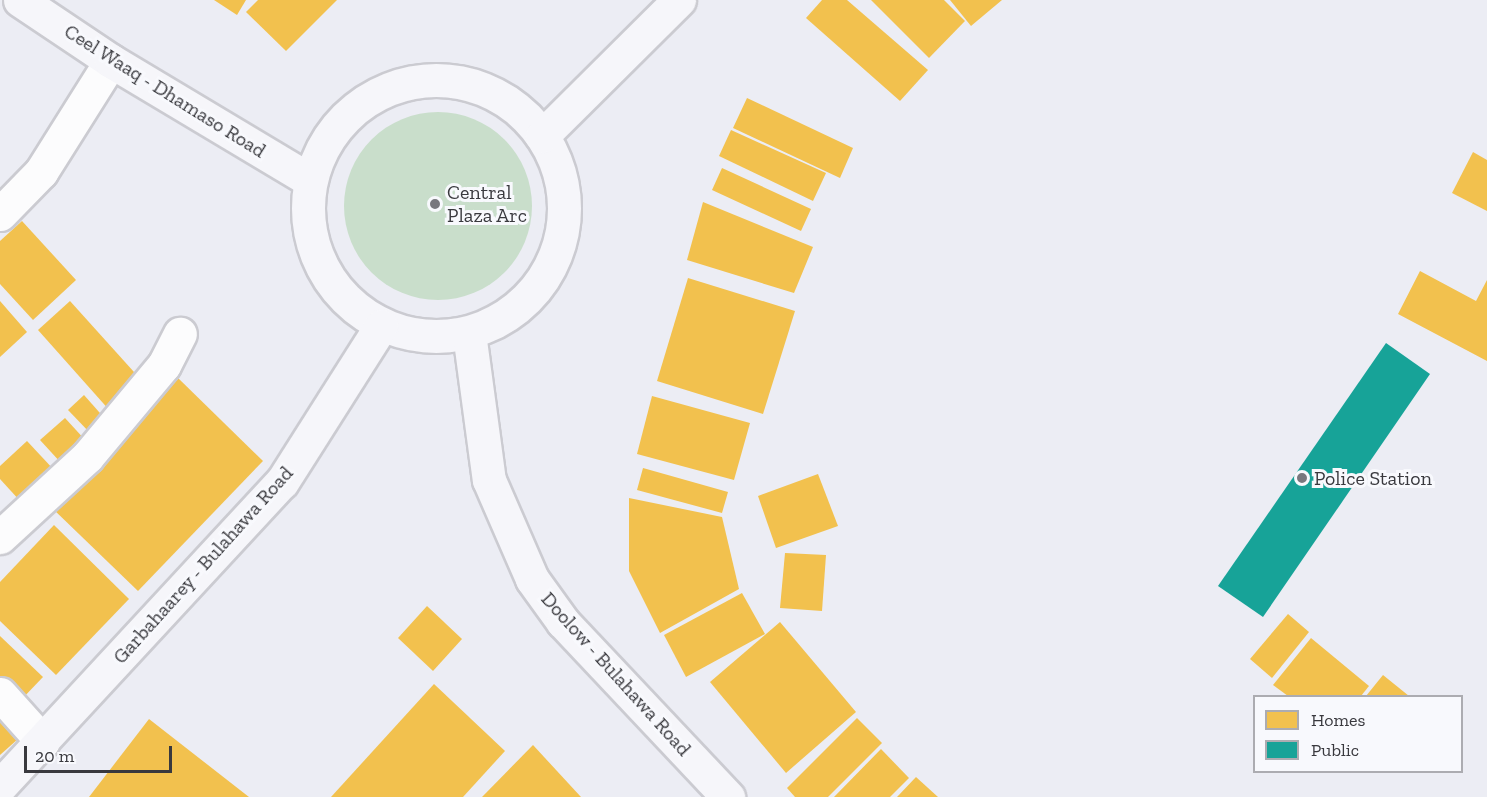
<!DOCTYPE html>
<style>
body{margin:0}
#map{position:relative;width:1487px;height:797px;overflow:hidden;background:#ecedf4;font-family:"Zilla Slab",serif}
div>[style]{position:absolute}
.green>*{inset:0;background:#c9decb}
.round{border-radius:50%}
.homes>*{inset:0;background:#f2c14e}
.public>*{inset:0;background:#17a398}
.roads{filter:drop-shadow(2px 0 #cbcbd1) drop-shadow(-2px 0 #cbcbd1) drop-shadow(0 2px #cbcbd1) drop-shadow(0 -2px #cbcbd1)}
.street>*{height:33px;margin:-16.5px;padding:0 16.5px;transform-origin:16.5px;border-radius:16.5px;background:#fcfcfd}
.secondary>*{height:33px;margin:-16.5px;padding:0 16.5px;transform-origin:16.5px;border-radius:16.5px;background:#f6f6fa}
.secondary>.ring{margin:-16.5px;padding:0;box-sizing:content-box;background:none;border:33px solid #f6f6fa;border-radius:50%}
.dots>*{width:16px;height:16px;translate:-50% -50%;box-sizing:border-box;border:3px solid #f8f9fd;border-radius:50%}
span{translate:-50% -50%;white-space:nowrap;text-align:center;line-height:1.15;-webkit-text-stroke:6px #f8f9fd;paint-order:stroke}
.street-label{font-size:20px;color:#39393e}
.poi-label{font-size:20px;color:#39393e}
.left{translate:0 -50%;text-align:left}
.legend{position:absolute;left:1253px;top:695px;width:210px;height:78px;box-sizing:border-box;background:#f8f9fd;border:2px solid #acacb1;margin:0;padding:8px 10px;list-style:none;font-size:18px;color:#39393e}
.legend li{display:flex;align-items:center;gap:12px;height:30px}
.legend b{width:30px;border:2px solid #acacb1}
.scale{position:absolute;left:24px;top:746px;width:148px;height:27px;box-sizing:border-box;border:3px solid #39393e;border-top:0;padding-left:8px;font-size:18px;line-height:21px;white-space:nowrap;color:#39393e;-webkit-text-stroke:4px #f8f9fd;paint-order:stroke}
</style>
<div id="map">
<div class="green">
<div class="round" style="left:344px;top:112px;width:188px;height:188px"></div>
</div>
<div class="homes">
<div style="clip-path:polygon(214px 0,246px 0,237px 15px)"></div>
<div style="clip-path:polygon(258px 0,337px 0,286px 51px,246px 12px)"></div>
<div style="clip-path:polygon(822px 0,847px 0,928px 70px,900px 101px,806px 18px)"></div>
<div style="clip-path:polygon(871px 0,944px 0,965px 21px,929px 58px)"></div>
<div style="clip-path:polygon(950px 0,1002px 0,971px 26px)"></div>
<div style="clip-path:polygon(747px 98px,853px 148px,840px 178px,733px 128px)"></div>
<div style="clip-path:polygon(731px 130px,826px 173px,813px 201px,719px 156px)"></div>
<div style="clip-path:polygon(1473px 152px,1487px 160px,1487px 211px,1452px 193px)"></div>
<div style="clip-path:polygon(722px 168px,811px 209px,801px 231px,712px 190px)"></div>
<div style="clip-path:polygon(703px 202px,813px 247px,794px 293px,687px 260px)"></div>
<div style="clip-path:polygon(22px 221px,76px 280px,33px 320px,0 284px,0 241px)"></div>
<div style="clip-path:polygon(1420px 271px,1476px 301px,1487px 280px,1487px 361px,1398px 314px)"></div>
<div style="clip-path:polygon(688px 278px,795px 311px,763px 414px,657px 381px)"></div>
<div style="clip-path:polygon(0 301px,27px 332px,0 357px)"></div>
<div style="clip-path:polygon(70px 301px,143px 382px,111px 412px,38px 330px)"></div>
<div style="clip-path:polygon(177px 377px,263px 461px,138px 591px,52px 508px)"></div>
<div style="clip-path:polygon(84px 395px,107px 421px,92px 435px,68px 410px)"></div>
<div style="clip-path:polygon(652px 396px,750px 423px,734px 480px,637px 454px)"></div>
<div style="clip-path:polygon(65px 418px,87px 442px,62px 464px,40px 440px)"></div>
<div style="clip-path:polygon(27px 441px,55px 471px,21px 502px,0 479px,0 466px)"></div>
<div style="clip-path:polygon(643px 468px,728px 492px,722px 513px,637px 490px)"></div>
<div style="clip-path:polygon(818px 474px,838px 526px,776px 548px,758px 496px)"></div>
<div style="clip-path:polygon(629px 498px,722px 517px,739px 589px,660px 633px,629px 571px)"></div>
<div style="clip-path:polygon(54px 525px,129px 599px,56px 675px,0 621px,0 582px)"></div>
<div style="clip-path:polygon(785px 553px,826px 555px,822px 611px,780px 608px)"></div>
<div style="clip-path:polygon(742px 593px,765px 634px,686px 677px,664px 635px)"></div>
<div style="clip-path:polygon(427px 606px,462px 639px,433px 671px,398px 638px)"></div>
<div style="clip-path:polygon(1288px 614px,1309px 632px,1272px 678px,1250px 659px)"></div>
<div style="clip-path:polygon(780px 622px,856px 712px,786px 773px,710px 682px)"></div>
<div style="clip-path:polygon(0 636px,43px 677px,20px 701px,0 681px)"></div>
<div style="clip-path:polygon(1311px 638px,1369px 686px,1361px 696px,1288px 696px,1273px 685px)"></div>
<div style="clip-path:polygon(1383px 675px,1409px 696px,1366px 696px)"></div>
<div style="clip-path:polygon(434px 684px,505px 751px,463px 797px,331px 797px)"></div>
<div style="clip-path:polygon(857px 718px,882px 743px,828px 797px,795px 797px,787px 788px)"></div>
<div style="clip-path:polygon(0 719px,18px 739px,0 755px)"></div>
<div style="clip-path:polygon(149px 719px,249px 797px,89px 797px)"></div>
<div style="clip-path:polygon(533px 745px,581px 797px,482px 797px)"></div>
<div style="clip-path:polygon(881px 749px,909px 778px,890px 797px,834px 797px)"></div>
<div style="clip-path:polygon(916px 777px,938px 797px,897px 797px)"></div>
</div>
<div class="public">
<div style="clip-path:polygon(1386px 343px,1430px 374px,1263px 617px,1218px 586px)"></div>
</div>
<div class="roads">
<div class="street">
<div style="left:0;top:214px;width:59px;rotate:-45.7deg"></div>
<div style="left:41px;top:172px;width:131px;rotate:-57.8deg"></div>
<div style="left:0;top:537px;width:118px;rotate:-42.6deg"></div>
<div style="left:87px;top:457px;width:120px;rotate:-50.1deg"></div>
<div style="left:164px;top:365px;width:35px;rotate:-63deg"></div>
<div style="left:0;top:694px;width:64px;rotate:48.1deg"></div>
</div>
<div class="secondary">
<div style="left:20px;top:0;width:110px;rotate:33.8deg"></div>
<div style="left:111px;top:61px;width:232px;rotate:30.9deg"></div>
<div class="ring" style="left:308px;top:80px;width:223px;height:223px"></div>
<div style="left:542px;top:136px;width:193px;rotate:-44.8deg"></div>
<div style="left:469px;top:333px;width:148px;rotate:82.3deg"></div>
<div style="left:489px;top:480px;width:108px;rotate:66.5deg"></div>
<div style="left:532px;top:579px;width:53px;rotate:54.2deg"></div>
<div style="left:563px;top:622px;width:241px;rotate:46.7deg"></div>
<div style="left:0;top:786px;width:415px;rotate:-47.2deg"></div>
<div style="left:282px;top:482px;width:185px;rotate:-57.6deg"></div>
</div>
</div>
<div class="dots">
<div style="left:435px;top:204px;background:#78787e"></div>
<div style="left:1302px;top:478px;background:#78787e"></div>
</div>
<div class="street-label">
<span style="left:165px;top:91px;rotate:32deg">Ceel Waaq - Dhamaso Road</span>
<span style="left:203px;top:565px;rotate:-48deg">Garbahaarey - Bulahawa Road</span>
<span style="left:616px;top:674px;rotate:48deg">Doolow - Bulahawa Road</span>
</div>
<div class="poi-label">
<span class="left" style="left:447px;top:204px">Central<br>Plaza Arc</span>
<span class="left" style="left:1314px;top:478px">Police Station</span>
</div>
<ul class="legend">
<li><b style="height:16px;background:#f2c14e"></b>Homes</li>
<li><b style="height:16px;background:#17a398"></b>Public</li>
</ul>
<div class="scale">20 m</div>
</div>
